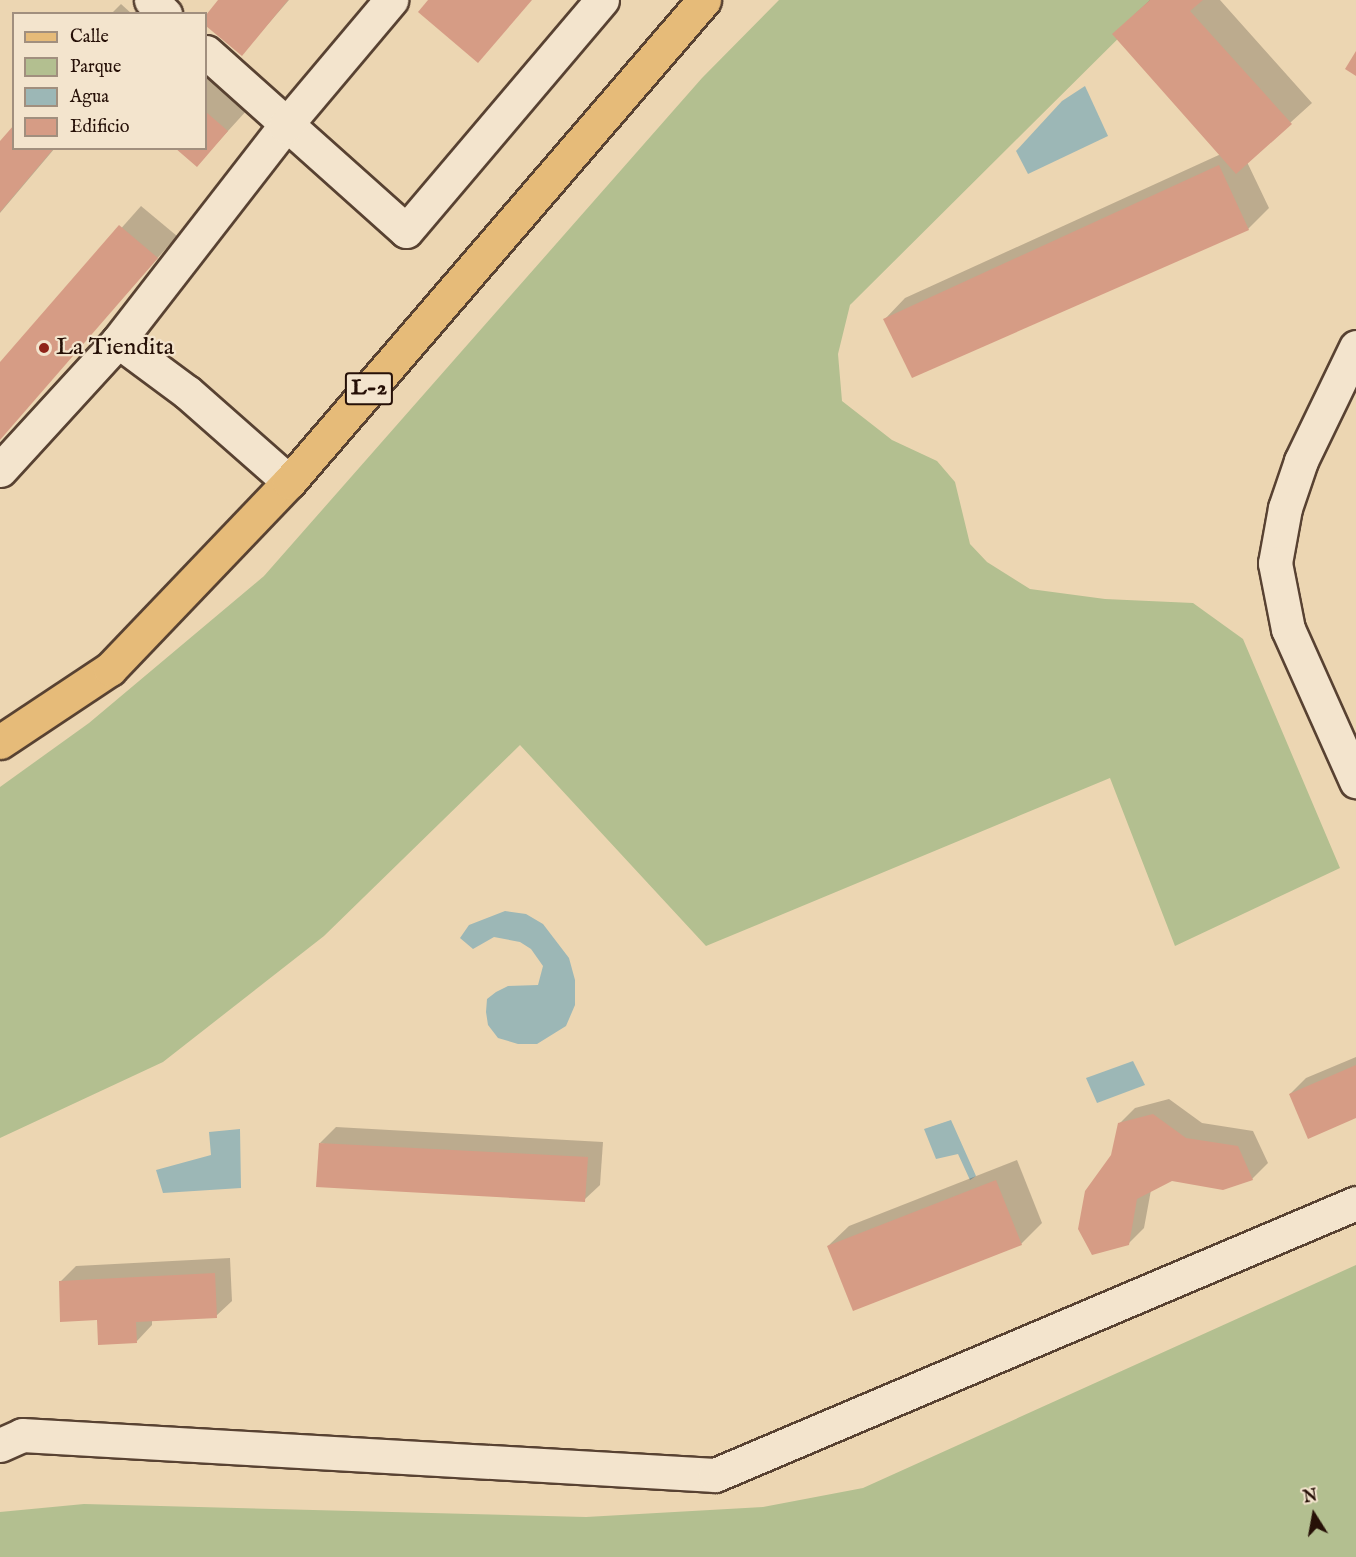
<!DOCTYPE html>
<style>
body{margin:0}
#map{position:relative;width:1356px;height:1557px;overflow:hidden;background:#ecd6b2;font-family:"IM FELL English",serif}
div>[style]{position:absolute}
.green>*{inset:0;background:#b3bf90}
.water>*{inset:0;background:#9cb7b6}
.shadow>*{inset:0;background:#0003}
.building>*{inset:0;background:#d69c85}
.roads{filter:drop-shadow(2px 0 #584232) drop-shadow(-2px 0 #584232) drop-shadow(0 2px #584232) drop-shadow(0 -2px #584232)}
.minor>*{height:33px;margin:-16.5px;padding:0 16.5px;transform-origin:16.5px;border-radius:16.5px;background:#f3e4cd}
.major>*{height:33px;margin:-16.5px;padding:0 16.5px;transform-origin:16.5px;border-radius:16.5px;background:#e6bb79}
.dots>*{width:16px;height:16px;translate:-50% -50%;box-sizing:border-box;border:3px solid #f3e4cd;border-radius:50%}
span{translate:-50% -50%;white-space:nowrap;text-align:center;line-height:1.15;-webkit-text-stroke:4.5px #f3e4cd;paint-order:stroke}
.shield-label span{padding:2px 4px;background:#f3e4cd;border:2px solid;border-radius:4px;-webkit-text-stroke-width:0}
.shield-label{font-size:22px;color:#261007;font-weight:700}
.poi-label{font-size:24px;color:#261007}
.left{translate:0 -50%;text-align:left}
.legend{position:absolute;left:12px;top:12px;width:195px;height:138px;box-sizing:border-box;background:#f3e4cd;border:2px solid #a18f7e;margin:0;padding:8px 10px;list-style:none;font-size:18px;color:#261007}
.legend li{display:flex;align-items:center;gap:12px;height:30px}
.legend b{width:30px;border:2px solid #a18f7e}
.north{position:absolute;left:1284px;top:1485px;width:60px;height:60px;-webkit-text-stroke:4px #f3e4cd;paint-order:stroke;rotate:349deg;font-size:16px;font-weight:700;line-height:24px;text-align:center;color:#261007}
.north::after{content:'';display:block;margin:auto;width:21px;height:27px;background:#261007;clip-path:polygon(50% 0,100% 100%,50% 72%,0 100%)}
</style>
<div id="map">
<div class="green">
<div style="clip-path:polygon(779px 0,1157px 0,850px 305px,838px 354px,842px 401px,892px 440px,937px 461px,955px 482px,970px 544px,987px 562px,1030px 589px,1105px 599px,1193px 603px,1243px 639px,1340px 868px,1175px 946px,1110px 778px,706px 946px,520px 745px,324px 936px,163px 1062px,0 1138px,0 787px,89px 723px,264px 576px,702px 78px)"></div>
<div style="clip-path:polygon(1356px 1265px,1356px 1557px,0 1557px,0 1512px,84px 1504px,586px 1517px,763px 1507px,863px 1488px)"></div>
</div>
<div class="water">
<div style="clip-path:polygon(1085px 86px,1108px 136px,1028px 174px,1016px 151px,1062px 101px)"></div>
<div style="clip-path:polygon(505px 911px,526px 914px,543px 924px,569px 958px,575px 980px,575px 1005px,566px 1026px,537px 1044px,518px 1044px,498px 1038px,488px 1025px,486px 1012px,487px 999px,496px 992px,508px 986px,538px 985px,543px 966px,531px 949px,520px 942px,494px 937px,473px 949px,460px 938px,469px 925px)"></div>
<div style="clip-path:polygon(1133px 1061px,1145px 1085px,1097px 1103px,1086px 1078px)"></div>
<div style="clip-path:polygon(951px 1120px,976px 1176px,970px 1180px,958px 1154px,936px 1159px,924px 1129px)"></div>
<div style="clip-path:polygon(240px 1129px,241px 1188px,163px 1193px,156px 1170px,211px 1155px,209px 1132px)"></div>
</div>
<div class="shadow">
<div style="clip-path:polygon(220px 0,289px 0,242px 54px,206px 24px,206px 17px)"></div>
<div style="clip-path:polygon(1150px 0,1220px 0,1312px 103px,1247px 162px,1269px 208px,1248px 229px,913px 376px,885px 319px,905px 298px,1221px 154px,1114px 34px)"></div>
<div style="clip-path:polygon(121px 4px,132px 14px,111px 14px)"></div>
<div style="clip-path:polygon(206px 74px,248px 109px,197px 165px,206px 148px)"></div>
<div style="clip-path:polygon(0 144px,14px 148px,55px 148px,0 213px)"></div>
<div style="clip-path:polygon(141px 206px,177px 236px,0 437px,0 365px)"></div>
<div style="clip-path:polygon(1356px 1057px,1356px 1116px,1290px 1094px,1306px 1078px)"></div>
<div style="clip-path:polygon(1169px 1099px,1202px 1123px,1253px 1131px,1268px 1163px,1252px 1179px,1172px 1179px,1151px 1190px,1144px 1228px,1128px 1244px,1112px 1155px,1119px 1124px,1135px 1108px)"></div>
<div style="clip-path:polygon(336px 1127px,603px 1142px,600px 1185px,584px 1200px,320px 1143px)"></div>
<div style="clip-path:polygon(1017px 1160px,1042px 1223px,1021px 1244px,828px 1246px,849px 1226px)"></div>
<div style="clip-path:polygon(230px 1258px,232px 1301px,216px 1316px,152px 1320px,152px 1325px,137px 1341px,98px 1319px,60px 1282px,76px 1266px)"></div>
</div>
<div class="building">
<div style="clip-path:polygon(218px 0,288px 0,242px 56px,206px 26px,206px 15px)"></div>
<div style="clip-path:polygon(428px 0,532px 0,478px 63px,418px 12px)"></div>
<div style="clip-path:polygon(1150px 0,1203px 0,1190px 11px,1292px 124px,1236px 174px,1112px 34px)"></div>
<div style="clip-path:polygon(1356px 51px,1356px 76px,1345px 69px)"></div>
<div style="clip-path:polygon(206px 112px,228px 131px,197px 167px,175px 148px,206px 148px)"></div>
<div style="clip-path:polygon(14px 125px,14px 148px,54px 148px,0 212px,0 141px)"></div>
<div style="clip-path:polygon(1219px 165px,1249px 230px,912px 378px,883px 319px)"></div>
<div style="clip-path:polygon(119px 225px,158px 258px,0 440px,0 362px)"></div>
<div style="clip-path:polygon(1356px 1065px,1356px 1118px,1308px 1139px,1289px 1094px)"></div>
<div style="clip-path:polygon(1153px 1114px,1186px 1138px,1238px 1146px,1253px 1180px,1223px 1190px,1172px 1181px,1137px 1199px,1129px 1245px,1092px 1255px,1078px 1229px,1085px 1191px,1111px 1155px,1118px 1123px)"></div>
<div style="clip-path:polygon(319px 1143px,588px 1157px,585px 1202px,316px 1187px)"></div>
<div style="clip-path:polygon(996px 1180px,1022px 1245px,853px 1311px,827px 1246px)"></div>
<div style="clip-path:polygon(215px 1273px,217px 1318px,136px 1322px,137px 1343px,98px 1345px,97px 1320px,60px 1322px,59px 1281px)"></div>
</div>
<div class="roads">
<div class="minor">
<div style="left:151px;top:0;width:20px;rotate:45deg"></div>
<div style="left:206px;top:52px;width:268px;rotate:41.8deg"></div>
<div style="left:406px;top:231px;width:303px;rotate:-49.7deg"></div>
<div style="left:118px;top:341px;width:86px;rotate:36.5deg"></div>
<div style="left:187px;top:392px;width:136px;rotate:41.4deg"></div>
<div style="left:1356px;top:347px;width:127px;rotate:115.8deg"></div>
<div style="left:1301px;top:461px;width:50px;rotate:108.8deg"></div>
<div style="left:1285px;top:508px;width:56px;rotate:100.3deg"></div>
<div style="left:1275px;top:563px;width:67px;rotate:78.9deg"></div>
<div style="left:1288px;top:629px;width:167px;rotate:65.9deg"></div>
<div style="left:0;top:470px;width:175px;rotate:-47.5deg"></div>
<div style="left:118px;top:341px;width:272px;rotate:-52.2deg"></div>
<div style="left:285px;top:126px;width:165px;rotate:-49.9deg"></div>
<div style="left:0;top:1445px;width:24px;rotate:-24deg"></div>
<div style="left:22px;top:1435px;width:694px;rotate:3.3deg"></div>
<div style="left:715px;top:1475px;width:696px;rotate:-22.99deg"></div>
</div>
<div class="major">
<div style="left:0;top:742px;width:132px;rotate:-33.6deg"></div>
<div style="left:110px;top:669px;width:259px;rotate:-46.3deg"></div>
<div style="left:289px;top:482px;width:636px;rotate:-49.27deg"></div>
</div>
</div>
<div class="dots">
<div style="left:44px;top:348px;background:#8f2418"></div>
</div>
<div class="shield-label">
<span style="left:369px;top:389px">L-2</span>
</div>
<div class="poi-label">
<span class="left" style="left:56px;top:348px">La Tiendita</span>
</div>
<ul class="legend">
<li><b style="height:8px;background:#e6bb79"></b>Calle</li>
<li><b style="height:16px;background:#b3bf90"></b>Parque</li>
<li><b style="height:16px;background:#9cb7b6"></b>Agua</li>
<li><b style="height:16px;background:#d69c85"></b>Edificio</li>
</ul>
<div class="north">N</div>
</div>
